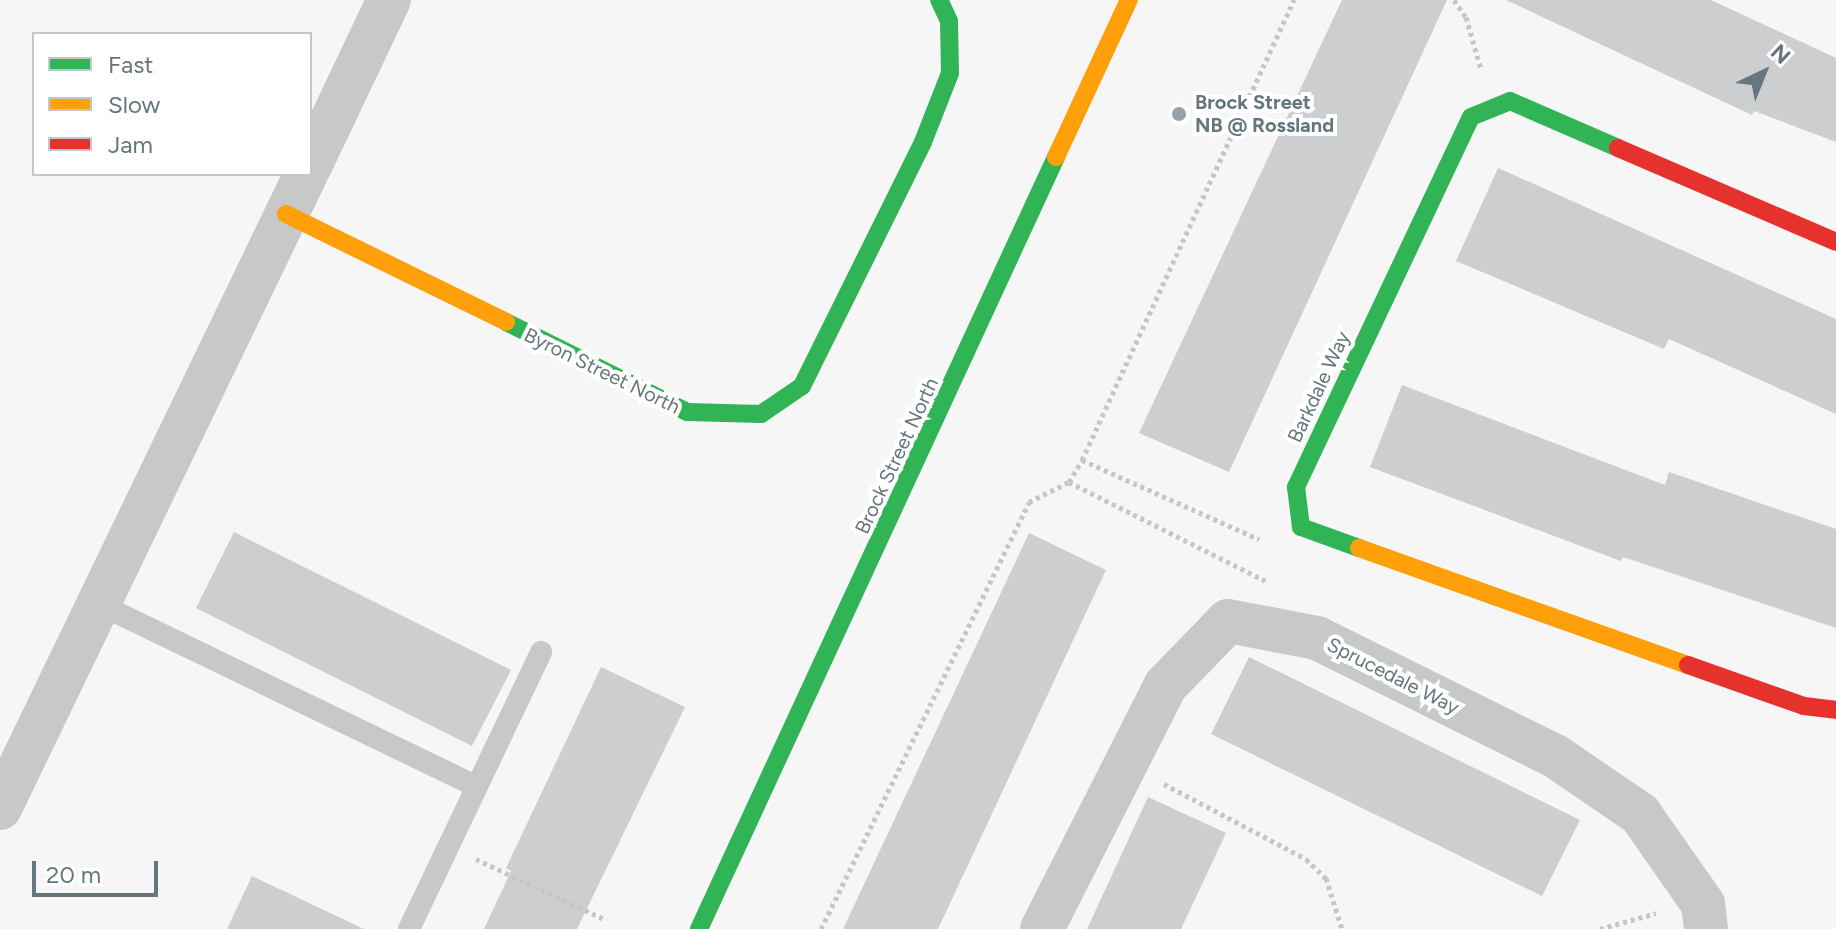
<!DOCTYPE html>
<style>
body{margin:0}
#map{position:relative;width:1836px;height:929px;overflow:hidden;background:#f6f6f6;font-family:Figtree,sans-serif}
div>[style]{position:absolute}
.building>*{inset:0;background:#cdcecf}
.path>*{height:5px;margin-top:-2.5px;transform-origin:0;background:repeating-linear-gradient(90deg,#c5c6c7 0 4px,transparent 0 8px)}
.lane>*{height:22px;margin:-11px;padding:0 11px;transform-origin:11px;border-radius:11px;background:#c7c9c9}
.street>*{height:44px;margin:-22px;padding:0 22px;transform-origin:22px;border-radius:22px;background:#c7c9c9}
.fast>*{height:18px;margin:-9px;padding:0 9px;transform-origin:9px;border-radius:9px;background:#30b455}
.slow>*{height:18px;margin:-9px;padding:0 9px;transform-origin:9px;border-radius:9px;background:#ff9f0a}
.jam>*{height:18px;margin:-9px;padding:0 9px;transform-origin:9px;border-radius:9px;background:#e5322d}
.dots>*{width:22px;height:22px;translate:-50% -50%;box-sizing:border-box;border:4px solid #fff;border-radius:50%}
span{translate:-50% -50%;white-space:nowrap;text-align:center;line-height:1.15;-webkit-text-stroke:8px #fff;paint-order:stroke}
.poi-label{font-size:20px;color:#65767d;font-weight:700}
.left{translate:0 -50%;text-align:left}
.street-label{font-size:20px;color:#65767d}
.legend{position:absolute;left:32px;top:32px;width:280px;height:144px;box-sizing:border-box;background:#fff;border:2px solid #c1c8cb;margin:0;padding:10px 14px;list-style:none;font-size:24px;color:#65767d}
.legend li{display:flex;align-items:center;gap:16px;height:40px}
.legend b{width:40px;border:2px solid #c1c8cb}
.north{position:absolute;left:1724px;top:32px;width:80px;height:80px;-webkit-text-stroke:6px #fff;paint-order:stroke;rotate:43deg;font-size:22px;font-weight:700;line-height:32px;text-align:center;color:#65767d}
.north::after{content:'';display:block;margin:auto;width:28px;height:36px;background:#65767d;clip-path:polygon(50% 0,100% 100%,50% 72%,0 100%)}
.scale{position:absolute;left:32px;top:861px;width:126px;height:36px;box-sizing:border-box;border:4px solid #65767d;border-top:0;padding-left:10px;font-size:24px;line-height:28px;white-space:nowrap;color:#65767d;-webkit-text-stroke:6px #fff;paint-order:stroke}
</style>
<div id="map">
<div class="building">
<div style="clip-path:polygon(1342px 0,1447px 0,1229px 472px,1139px 433px)"></div>
<div style="clip-path:polygon(1506px 0,1711px 0,1836px 58px,1836px 142px,1754px 111px,1752px 115px)"></div>
<div style="clip-path:polygon(1498px 168px,1836px 319px,1836px 414px,1669px 339px,1664px 349px,1456px 261px)"></div>
<div style="clip-path:polygon(1402px 385px,1665px 485px,1669px 472px,1836px 529px,1836px 628px,1623px 557px,1621px 561px,1370px 467px)"></div>
<div style="clip-path:polygon(234px 532px,511px 670px,472px 746px,196px 608px)"></div>
<div style="clip-path:polygon(1029px 533px,1106px 570px,938px 929px,843px 929px)"></div>
<div style="clip-path:polygon(1249px 657px,1580px 820px,1542px 896px,1211px 734px)"></div>
<div style="clip-path:polygon(601px 667px,685px 707px,577px 929px,484px 929px,511px 871px,506px 868px)"></div>
<div style="clip-path:polygon(1148px 797px,1226px 833px,1181px 929px,1087px 929px)"></div>
<div style="clip-path:polygon(252px 876px,364px 929px,227px 929px)"></div>
</div>
<div class="path">
<div style="left:1454px;top:0;width:21px;rotate:55deg"></div>
<div style="left:1466px;top:17px;width:54px;rotate:73.9deg"></div>
<div style="left:1082px;top:460px;width:194px;rotate:24.1deg"></div>
<div style="left:1069px;top:482px;width:223px;rotate:26.7deg"></div>
<div style="left:1164px;top:784px;width:161px;rotate:27.8deg"></div>
<div style="left:1306px;top:859px;width:28px;rotate:44deg"></div>
<div style="left:1326px;top:878px;width:53px;rotate:72.6deg"></div>
<div style="left:476px;top:859px;width:144px;rotate:25.1deg"></div>
<div style="left:821px;top:929px;width:475px;rotate:-64deg"></div>
<div style="left:1029px;top:502px;width:45px;rotate:-26.6deg"></div>
<div style="left:1069px;top:482px;width:26px;rotate:-59deg"></div>
<div style="left:1082px;top:460px;width:507px;rotate:-65.26deg"></div>
<div style="left:1600px;top:929px;width:58px;rotate:-15.9deg"></div>
</div>
<div class="lane">
<div style="left:99px;top:604px;width:415px;rotate:25.8deg"></div>
<div style="left:409px;top:929px;width:307px;rotate:-64.5deg"></div>
</div>
<div class="street">
<div style="left:310px;top:166px;width:184px;rotate:-64.6deg"></div>
<div style="left:0;top:808px;width:704px;rotate:-64.24deg"></div>
<div style="left:1042px;top:929px;width:274px;rotate:-63.1deg"></div>
<div style="left:1166px;top:685px;width:89px;rotate:-45.9deg"></div>
<div style="left:1228px;top:621px;width:91px;rotate:10.8deg"></div>
<div style="left:1317px;top:638px;width:266px;rotate:26.4deg"></div>
<div style="left:1555px;top:756px;width:103px;rotate:34.3deg"></div>
<div style="left:1640px;top:814px;width:110px;rotate:55deg"></div>
<div style="left:1703px;top:904px;width:25px;rotate:83deg"></div>
</div>
<div class="fast">
<div style="left:506px;top:322px;width:202px;rotate:26.4deg"></div>
<div style="left:687px;top:412px;width:74px;rotate:1.5deg"></div>
<div style="left:761px;top:414px;width:50px;rotate:-34.3deg"></div>
<div style="left:802px;top:386px;width:272px;rotate:-63.6deg"></div>
<div style="left:923px;top:142px;width:74px;rotate:-68.6deg"></div>
<div style="left:950px;top:73px;width:52px;rotate:-91.1deg"></div>
<div style="left:949px;top:21px;width:23px;rotate:-115deg"></div>
<div style="left:1359px;top:548px;width:62px;rotate:-160.1deg"></div>
<div style="left:1301px;top:527px;width:40px;rotate:-97.1deg"></div>
<div style="left:1296px;top:487px;width:409px;rotate:-64.7deg"></div>
<div style="left:1471px;top:117px;width:42px;rotate:-22.3deg"></div>
<div style="left:1510px;top:101px;width:118px;rotate:23.5deg"></div>
<div style="left:699px;top:929px;width:851px;rotate:-65.18deg"></div>
</div>
<div class="slow">
<div style="left:1056px;top:157px;width:173px;rotate:-65.1deg"></div>
<div style="left:286px;top:214px;width:245px;rotate:26.1deg"></div>
<div style="left:1359px;top:548px;width:349px;rotate:19.6deg"></div>
</div>
<div class="jam">
<div style="left:1618px;top:148px;width:237px;rotate:23.3deg"></div>
<div style="left:1688px;top:665px;width:123px;rotate:19.5deg"></div>
<div style="left:1804px;top:706px;width:32px;rotate:7deg"></div>
</div>
<div class="dots">
<div style="left:1179px;top:114px;background:#98a3a7"></div>
</div>
<div class="poi-label">
<span class="left" style="left:1195px;top:114px">Brock Street<br>NB @ Rossland</span>
</div>
<div class="street-label">
<span style="left:602px;top:371px;rotate:26deg">Byron Street North</span>
<span style="left:1319px;top:387px;rotate:-65deg">Barkdale Way</span>
<span style="left:897px;top:456px;rotate:-65deg">Brock Street North</span>
<span style="left:1393px;top:676px;rotate:27deg">Sprucedale Way</span>
</div>
<ul class="legend">
<li><b style="height:10px;background:#30b455"></b>Fast</li>
<li><b style="height:10px;background:#ff9f0a"></b>Slow</li>
<li><b style="height:10px;background:#e5322d"></b>Jam</li>
</ul>
<div class="north">N</div>
<div class="scale">20 m</div>
</div>
